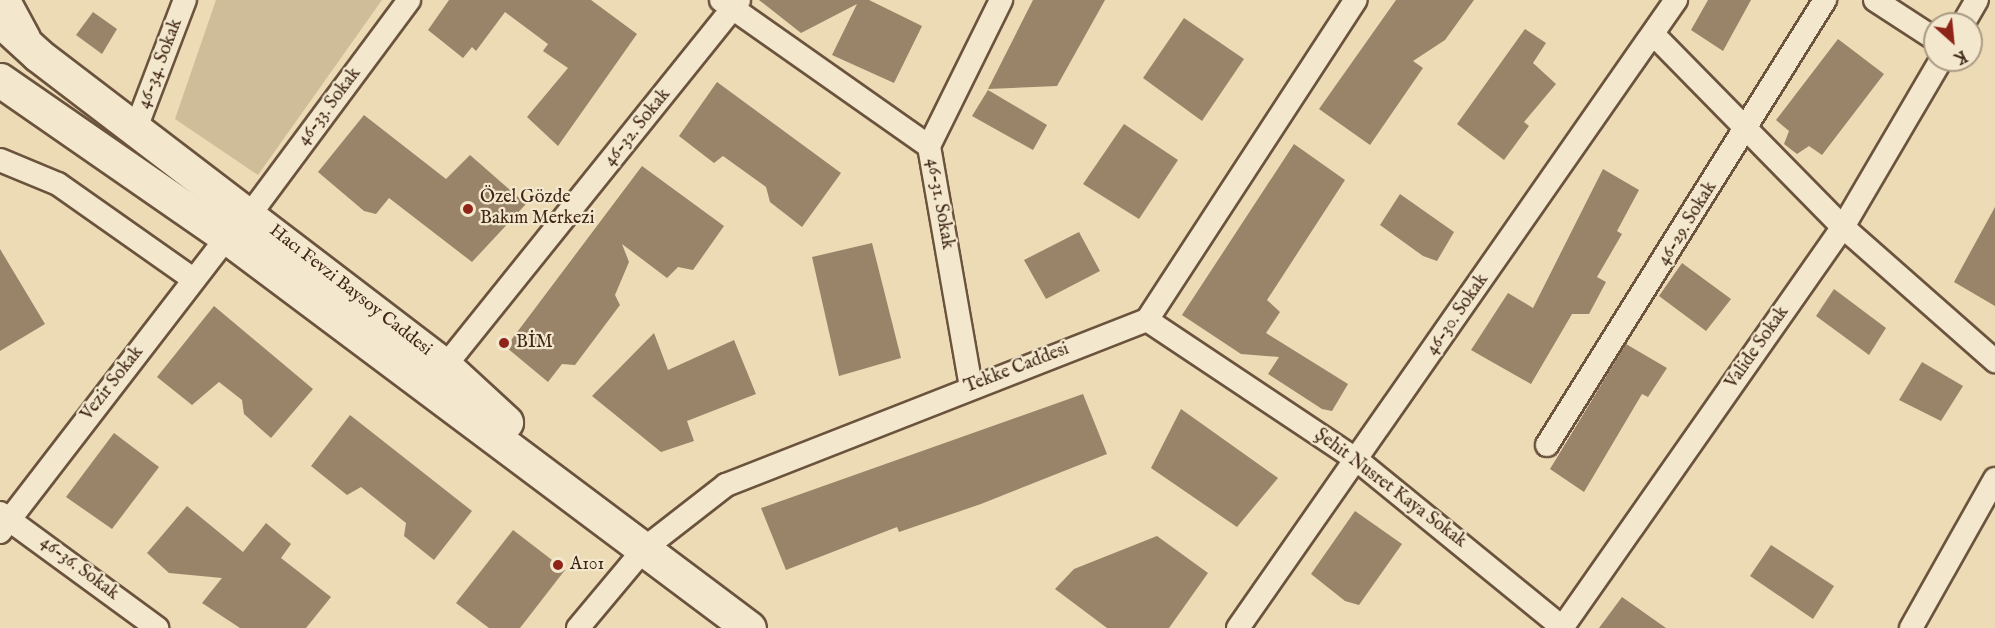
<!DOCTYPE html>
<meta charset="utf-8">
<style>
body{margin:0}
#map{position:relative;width:1995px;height:628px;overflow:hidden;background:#ecdbb4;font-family:"IM FELL English",serif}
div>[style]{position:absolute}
.green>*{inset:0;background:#cfbc99}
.building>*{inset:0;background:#998469}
.roads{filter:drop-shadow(2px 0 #6b533e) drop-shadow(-2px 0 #6b533e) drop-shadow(0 2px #6b533e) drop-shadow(0 -2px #6b533e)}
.street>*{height:22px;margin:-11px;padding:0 11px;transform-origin:11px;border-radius:11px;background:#f3e8ce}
.secondary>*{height:33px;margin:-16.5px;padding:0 16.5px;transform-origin:16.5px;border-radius:16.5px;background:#f3e8ce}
.dots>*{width:16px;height:16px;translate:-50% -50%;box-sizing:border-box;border:3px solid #f3e8ce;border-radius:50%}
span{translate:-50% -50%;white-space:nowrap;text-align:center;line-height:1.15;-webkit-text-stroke:4.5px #f3e8ce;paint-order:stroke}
.street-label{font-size:18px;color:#402617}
.poi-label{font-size:18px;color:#402617}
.left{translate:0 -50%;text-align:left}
.north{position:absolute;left:1923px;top:12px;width:60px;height:60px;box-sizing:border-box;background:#f3e8ce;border:2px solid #ab9a85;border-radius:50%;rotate:153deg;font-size:16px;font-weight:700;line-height:24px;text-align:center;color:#402617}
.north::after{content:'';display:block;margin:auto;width:21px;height:27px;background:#8f2418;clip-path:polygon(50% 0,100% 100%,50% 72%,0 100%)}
</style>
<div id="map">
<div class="green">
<div style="clip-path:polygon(216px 0,382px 0,258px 175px,175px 119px)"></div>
</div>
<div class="building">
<div style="clip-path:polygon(449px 0,591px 0,637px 34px,558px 146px,527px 117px,568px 68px,543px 51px,548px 44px,505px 12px,476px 51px,472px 47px,463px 58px,428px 30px)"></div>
<div style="clip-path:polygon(759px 0,869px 0,922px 26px,894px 83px,832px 55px,857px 4px,801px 33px)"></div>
<div style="clip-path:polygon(1033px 0,1105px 0,1057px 86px,988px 89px)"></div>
<div style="clip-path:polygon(1396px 0,1474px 0,1445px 40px,1413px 61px,1423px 68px,1370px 145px,1319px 109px)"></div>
<div style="clip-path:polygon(1708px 0,1751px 0,1723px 51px,1691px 30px)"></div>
<div style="clip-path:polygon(93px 12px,117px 29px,102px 54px,76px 35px)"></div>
<div style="clip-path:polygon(1184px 18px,1244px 59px,1202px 121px,1143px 78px)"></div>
<div style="clip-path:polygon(1525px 29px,1546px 43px,1533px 63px,1556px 84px,1524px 122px,1529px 126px,1504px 160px,1457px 124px)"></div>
<div style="clip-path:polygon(1838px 39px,1884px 74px,1822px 155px,1809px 146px,1797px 154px,1784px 144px,1789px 131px,1776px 120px)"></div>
<div style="clip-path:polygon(717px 82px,841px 173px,802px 227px,770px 202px,766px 187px,723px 156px,714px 163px,679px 136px)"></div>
<div style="clip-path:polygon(988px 90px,1047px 125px,1033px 150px,972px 116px)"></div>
<div style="clip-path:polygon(364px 115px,446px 179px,470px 155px,526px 204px,472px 262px,389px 198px,376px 214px,364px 211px,318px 172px)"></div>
<div style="clip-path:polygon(1124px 124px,1178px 160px,1139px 219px,1083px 184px)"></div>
<div style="clip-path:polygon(1294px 144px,1345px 180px,1267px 300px,1280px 312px,1266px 333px,1348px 384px,1332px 411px,1322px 409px,1268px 374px,1279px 357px,1241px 354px,1182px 315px)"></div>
<div style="clip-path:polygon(642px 166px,724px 226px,693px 270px,678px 267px,667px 278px,622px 244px,629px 262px,615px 295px,620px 305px,575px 365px,562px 364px,548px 382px,506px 347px)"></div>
<div style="clip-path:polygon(1603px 169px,1639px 190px,1617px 231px,1622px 234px,1597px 277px,1606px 282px,1589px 314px,1572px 314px,1531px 384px,1471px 350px,1508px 293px,1533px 308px)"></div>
<div style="clip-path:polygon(1400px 194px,1454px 232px,1437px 261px,1423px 256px,1380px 225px)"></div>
<div style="clip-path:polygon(1995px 207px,1995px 306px,1954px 282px)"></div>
<div style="clip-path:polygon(1079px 232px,1100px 271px,1046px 299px,1024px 260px)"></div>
<div style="clip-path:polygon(872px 243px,901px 358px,839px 376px,812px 257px)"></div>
<div style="clip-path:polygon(0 249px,45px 324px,0 351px)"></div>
<div style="clip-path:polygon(1682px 263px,1731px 299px,1706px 331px,1659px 296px)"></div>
<div style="clip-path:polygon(1834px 289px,1886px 328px,1869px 355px,1816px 316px)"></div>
<div style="clip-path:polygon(214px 306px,313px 389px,271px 438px,244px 414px,242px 400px,219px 382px,192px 405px,157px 377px)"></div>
<div style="clip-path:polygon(654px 333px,668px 370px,734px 340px,756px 394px,687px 421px,694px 441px,661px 452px,592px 396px)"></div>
<div style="clip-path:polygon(1626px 344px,1667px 368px,1648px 397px,1642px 394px,1584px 492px,1550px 469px)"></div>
<div style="clip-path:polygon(1922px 362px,1963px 386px,1941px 421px,1899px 400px)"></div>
<div style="clip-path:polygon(1083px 394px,1107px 454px,981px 504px,899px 532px,897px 527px,786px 570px,761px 508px)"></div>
<div style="clip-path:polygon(1181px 409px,1278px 478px,1237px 527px,1151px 468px)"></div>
<div style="clip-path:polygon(350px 415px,472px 511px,434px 560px,404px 536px,406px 523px,361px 487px,347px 495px,311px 466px)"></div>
<div style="clip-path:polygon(114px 433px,159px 467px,112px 529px,66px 497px)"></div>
<div style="clip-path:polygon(187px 506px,243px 552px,266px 523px,291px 544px,281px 558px,331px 597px,306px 628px,240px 628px,202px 603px,222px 578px,169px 573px,147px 553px)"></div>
<div style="clip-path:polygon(1355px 511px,1402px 544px,1359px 605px,1345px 601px,1311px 574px)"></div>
<div style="clip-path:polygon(513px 530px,565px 570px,520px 628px,489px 628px,456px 603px)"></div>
<div style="clip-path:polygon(1157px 536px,1208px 573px,1169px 628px,1107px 628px,1055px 589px,1074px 569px)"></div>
<div style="clip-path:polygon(1771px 545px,1834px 586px,1813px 619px,1750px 576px)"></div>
<div style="clip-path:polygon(1622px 597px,1666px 628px,1599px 628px)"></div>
</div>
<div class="roads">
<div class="street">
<div style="left:9px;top:0;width:42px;rotate:61.6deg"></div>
<div style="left:721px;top:0;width:254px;rotate:35.1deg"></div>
<div style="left:1875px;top:0;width:72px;rotate:33deg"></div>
<div style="left:1963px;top:24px;width:28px;rotate:-60deg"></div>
<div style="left:1654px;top:35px;width:269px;rotate:45.5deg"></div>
<div style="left:1843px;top:227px;width:203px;rotate:41.4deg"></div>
<div style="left:136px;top:128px;width:137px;rotate:-69.1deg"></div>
<div style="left:0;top:160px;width:63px;rotate:22.5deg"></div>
<div style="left:58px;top:184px;width:165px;rotate:35.1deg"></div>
<div style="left:251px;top:213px;width:265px;rotate:-53.4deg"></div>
<div style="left:1147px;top:320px;width:252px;rotate:33.7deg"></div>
<div style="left:1357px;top:460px;width:266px;rotate:39.2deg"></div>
<div style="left:445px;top:366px;width:469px;rotate:-51.2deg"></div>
<div style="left:971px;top:387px;width:245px;rotate:-99.9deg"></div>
<div style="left:929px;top:146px;width:163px;rotate:-63.7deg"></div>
<div style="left:1547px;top:445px;width:525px;rotate:-58.01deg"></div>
<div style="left:0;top:513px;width:195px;rotate:36.2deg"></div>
<div style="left:0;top:532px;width:372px;rotate:-52.4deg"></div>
<div style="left:578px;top:628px;width:104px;rotate:-50.1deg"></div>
<div style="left:645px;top:548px;width:103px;rotate:-37.9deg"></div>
<div style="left:726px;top:485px;width:452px;rotate:-21.4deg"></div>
<div style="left:1147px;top:320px;width:382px;rotate:-56.9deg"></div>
<div style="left:1238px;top:628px;width:766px;rotate:-55.11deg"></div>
<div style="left:1562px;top:628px;width:490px;rotate:-55deg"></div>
<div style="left:1843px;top:227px;width:194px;rotate:-59.6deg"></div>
<div style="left:1911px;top:628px;width:171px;rotate:-60.6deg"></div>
</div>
<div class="secondary">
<div style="left:0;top:20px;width:52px;rotate:42.6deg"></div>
<div style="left:38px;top:55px;width:512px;rotate:37.38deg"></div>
<div style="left:445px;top:366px;width:83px;rotate:42.6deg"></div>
<div style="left:0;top:80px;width:276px;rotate:34.7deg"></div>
<div style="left:227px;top:237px;width:652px;rotate:36.83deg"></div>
</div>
</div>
<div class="dots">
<div style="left:468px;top:209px;background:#8f2418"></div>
<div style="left:504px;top:343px;background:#8f2418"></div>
<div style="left:558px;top:565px;background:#8f2418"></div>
</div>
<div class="street-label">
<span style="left:161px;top:64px;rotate:-69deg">46-34. Sokak</span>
<span style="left:330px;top:107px;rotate:-53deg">46-33. Sokak</span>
<span style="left:638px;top:128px;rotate:-51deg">46-32. Sokak</span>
<span style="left:939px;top:204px;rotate:80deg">46-31. Sokak</span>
<span style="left:1688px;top:224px;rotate:-58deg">46-29. Sokak</span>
<span style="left:350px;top:291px;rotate:38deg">Hacı Fevzi Baysoy Caddesi</span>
<span style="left:1458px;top:315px;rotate:-55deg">46-30. Sokak</span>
<span style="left:1758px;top:348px;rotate:-55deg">Valide Sokak</span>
<span style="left:1017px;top:369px;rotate:-21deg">Tekke Caddesi</span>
<span style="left:113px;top:384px;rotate:-52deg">Vezir Sokak</span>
<span style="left:1390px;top:489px;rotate:37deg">Şehit Nusret Kaya Sokak</span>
<span style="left:79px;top:569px;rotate:37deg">46-36. Sokak</span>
</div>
<div class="poi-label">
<span class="left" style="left:480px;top:209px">Özel Gözde<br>Bakım Merkezi</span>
<span class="left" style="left:516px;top:343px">BİM</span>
<span class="left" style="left:570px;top:565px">A101</span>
</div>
<div class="north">K</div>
</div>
